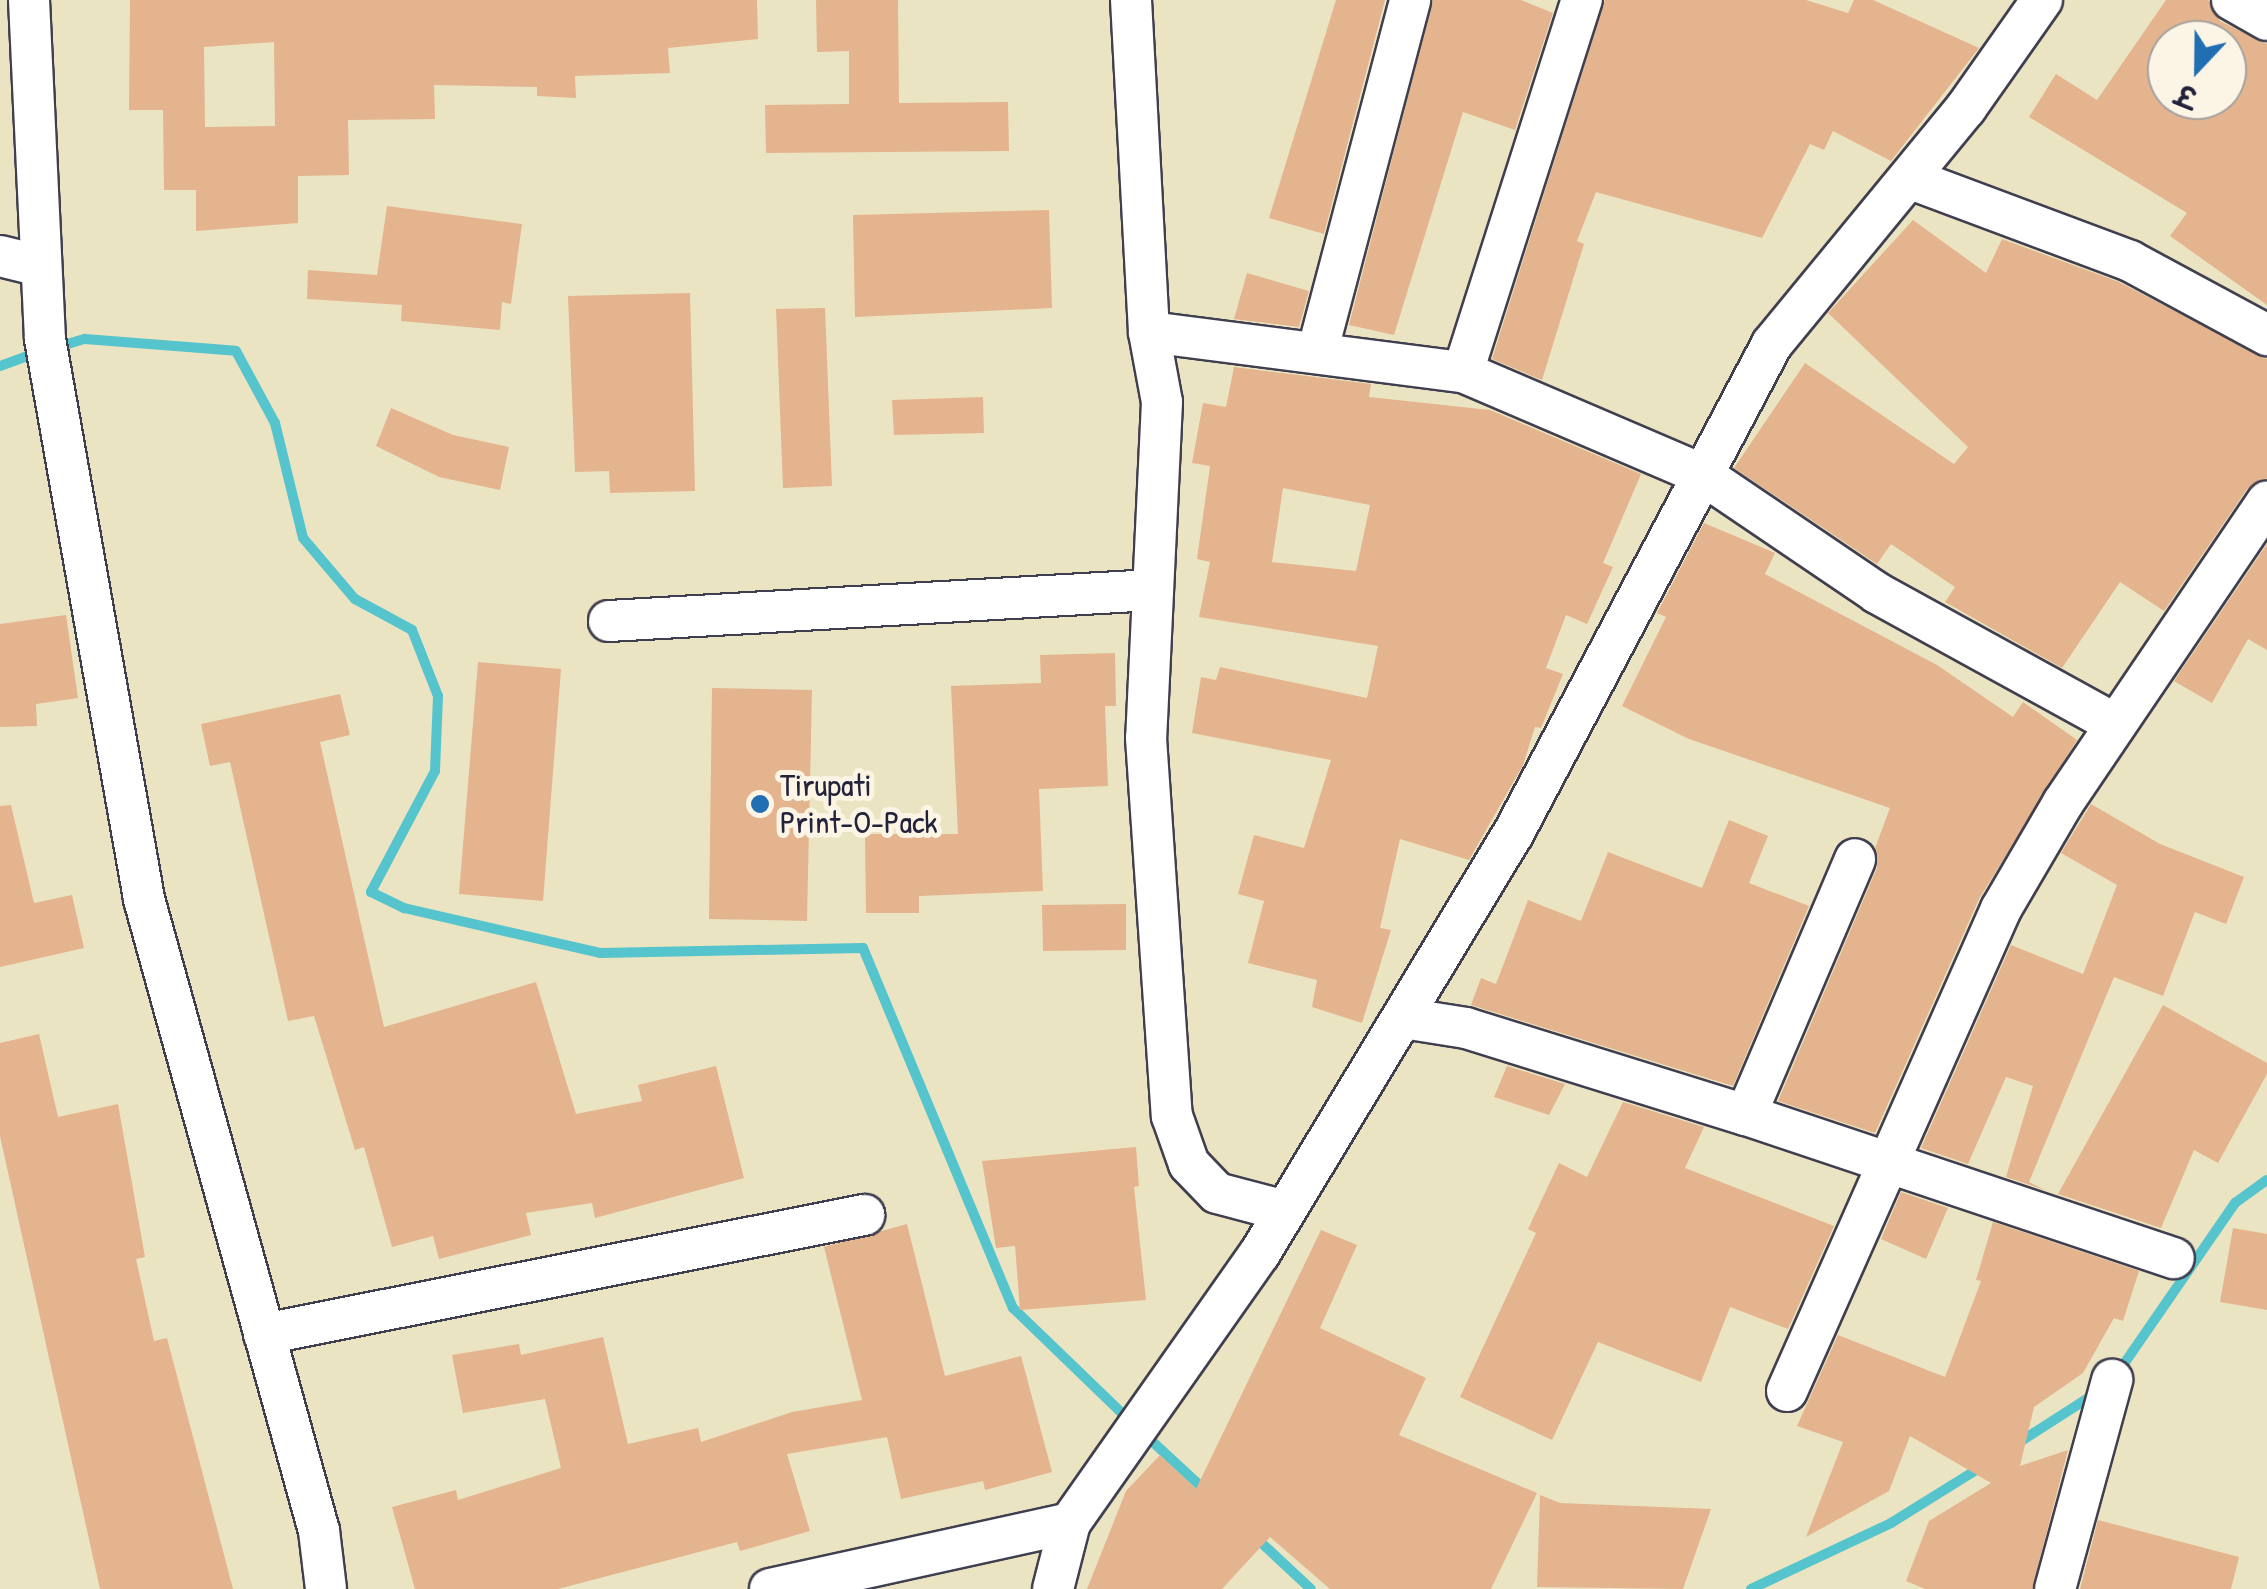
<!DOCTYPE html>
<meta charset="utf-8">
<style>
body{margin:0}
#map{position:relative;width:2267px;height:1589px;overflow:hidden;background:#ebe4c2;font-family:"Patrick Hand","Playpen Sans Deva",sans-serif}
div>[style]{position:absolute}
.stream>*{height:10px;margin:-5px;padding:0 5px;transform-origin:5px;border-radius:5px;background:#56c4cc}
.building>*{inset:0;background:#e4b48e}
.roads{filter:drop-shadow(2px 0 #403f4f) drop-shadow(-2px 0 #403f4f) drop-shadow(0 2px #403f4f) drop-shadow(0 -2px #403f4f)}
.minor>*{height:40px;margin:-20px;padding:0 20px;transform-origin:20px;border-radius:20px;background:#fff}
.dots>*{width:28px;height:28px;translate:-50% -50%;box-sizing:border-box;border:5px solid #fcf5e5;border-radius:50%}
span{translate:-50% -50%;white-space:nowrap;text-align:center;line-height:1.15;-webkit-text-stroke:10px #fcf5e5;paint-order:stroke}
.poi-label{font-size:32px;color:#22223b}
.left{translate:0 -50%;text-align:left}
.north{position:absolute;left:2147px;top:20px;width:100px;height:100px;box-sizing:border-box;background:#fcf5e5;border:2px solid #a5a1a1;border-radius:50%;rotate:202deg;font-size:28px;font-weight:700;line-height:40px;text-align:center;color:#22223b}
.north::after{content:'';display:block;margin:auto;width:35px;height:45px;background:#1f6fb2;clip-path:polygon(50% 0,100% 100%,50% 72%,0 100%)}
</style>
<div id="map">
<div class="stream">
<div style="left:58px;top:347px;width:28px;rotate:-17deg"></div>
<div style="left:85px;top:339px;width:151px;rotate:4.5deg"></div>
<div style="left:236px;top:351px;width:82px;rotate:61.6deg"></div>
<div style="left:275px;top:423px;width:118px;rotate:76.3deg"></div>
<div style="left:303px;top:538px;width:80px;rotate:49.6deg"></div>
<div style="left:355px;top:599px;width:65px;rotate:28.5deg"></div>
<div style="left:412px;top:630px;width:71px;rotate:68.5deg"></div>
<div style="left:438px;top:696px;width:75px;rotate:92.3deg"></div>
<div style="left:435px;top:771px;width:137px;rotate:117.9deg"></div>
<div style="left:371px;top:892px;width:37px;rotate:26deg"></div>
<div style="left:404px;top:908px;width:201px;rotate:12.9deg"></div>
<div style="left:600px;top:953px;width:263px;rotate:-1.1deg"></div>
<div style="left:863px;top:948px;width:390px;rotate:67.4deg"></div>
<div style="left:1013px;top:1308px;width:164px;rotate:44deg"></div>
<div style="left:0;top:366px;width:38px;rotate:-20deg"></div>
<div style="left:2117px;top:1374px;width:208px;rotate:-55.4deg"></div>
<div style="left:2235px;top:1203px;width:39px;rotate:-36deg"></div>
<div style="left:1143px;top:1433px;width:88px;rotate:42.7deg"></div>
<div style="left:2015px;top:1445px;width:93px;rotate:-32.7deg"></div>
<div style="left:1253px;top:1535px;width:79px;rotate:43deg"></div>
<div style="left:1751px;top:1589px;width:155px;rotate:-25.2deg"></div>
<div style="left:1891px;top:1523px;width:110px;rotate:-31.9deg"></div>
</div>
<div class="building">
<div style="clip-path:polygon(evenodd,130px 0,757px 0,758px 39px,668px 48px,670px 73px,575px 76px,576px 98px,537px 96px,537px 87px,434px 85px,435px 119px,348px 120px,349px 175px,298px 176px,298px 223px,196px 231px,196px 190px,164px 190px,163px 110px,129px 110px,130px 0,274px 42px,275px 126px,205px 127px,204px 47px,274px 42px)"></div>
<div style="clip-path:polygon(816px 0,898px 0,899px 103px,1008px 102px,1009px 151px,766px 153px,765px 105px,849px 104px,849px 51px,817px 52px)"></div>
<div style="clip-path:polygon(1336px 0,1385px 0,1324px 234px,1269px 218px)"></div>
<div style="clip-path:polygon(1433px 0,1521px 0,1553px 13px,1515px 130px,1463px 112px,1394px 335px,1349px 325px)"></div>
<div style="clip-path:polygon(1605px 0,1806px 0,1848px 13px,1854px 0,1873px 0,1979px 48px,1891px 161px,1833px 131px,1824px 150px,1810px 144px,1762px 238px,1596px 192px,1577px 241px,1584px 244px,1542px 380px,1492px 359px)"></div>
<div style="clip-path:polygon(evenodd,2166px 0,2208px 0,2220px 21px,2267px 44px,2267px 305px,2170px 236px,2187px 213px,2029px 117px,2056px 74px,2097px 100px,2166px 0,2167px 40px,2227px 40px,2227px 100px,2167px 100px,2167px 40px)"></div>
<div style="clip-path:polygon(387px 206px,522px 224px,511px 304px,502px 302px,500px 330px,401px 321px,402px 305px,307px 299px,308px 270px,377px 275px)"></div>
<div style="clip-path:polygon(1049px 210px,1052px 308px,855px 317px,853px 215px)"></div>
<div style="clip-path:polygon(1913px 220px,1986px 273px,2002px 239px,2119px 282px,2267px 359px,2267px 478px,2247px 489px,2164px 611px,2120px 582px,2062px 668px,1945px 602px,1955px 587px,1891px 544px,1877px 564px,1734px 468px,1805px 363px,1954px 464px,1968px 447px,1828px 313px)"></div>
<div style="clip-path:polygon(1247px 273px,1309px 291px,1299px 327px,1234px 319px)"></div>
<div style="clip-path:polygon(690px 293px,695px 491px,610px 493px,609px 471px,575px 472px,568px 296px)"></div>
<div style="clip-path:polygon(825px 308px,832px 486px,783px 488px,776px 309px)"></div>
<div style="clip-path:polygon(evenodd,1234px 367px,1371px 384px,1369px 397px,1490px 410px,1641px 474px,1603px 563px,1613px 567px,1587px 624px,1566px 615px,1546px 668px,1563px 674px,1541px 728px,1535px 727px,1523px 765px,1469px 860px,1400px 839px,1380px 928px,1391px 930px,1362px 1023px,1312px 1007px,1317px 980px,1248px 963px,1264px 901px,1238px 894px,1254px 835px,1304px 848px,1331px 760px,1192px 733px,1201px 677px,1216px 680px,1220px 667px,1367px 698px,1378px 646px,1199px 617px,1210px 562px,1197px 559px,1210px 466px,1192px 463px,1203px 403px,1226px 407px,1234px 367px,1283px 488px,1370px 505px,1356px 571px,1272px 562px,1283px 488px)"></div>
<div style="clip-path:polygon(983px 397px,984px 433px,894px 435px,892px 400px)"></div>
<div style="clip-path:polygon(391px 408px,453px 435px,509px 447px,500px 490px,439px 477px,376px 446px)"></div>
<div style="clip-path:polygon(1704px 523px,1775px 553px,1765px 574px,1937px 665px,2013px 717px,2023px 702px,2077px 740px,1979px 899px,1875px 1133px,1778px 1101px,1877px 868px,1875px 848px,1890px 808px,1689px 739px,1622px 706px,1666px 617px,1657px 613px)"></div>
<div style="clip-path:polygon(2267px 544px,2267px 650px,2248px 639px,2212px 703px,2174px 681px)"></div>
<div style="clip-path:polygon(66px 615px,78px 698px,36px 704px,37px 726px,0 727px,0 624px)"></div>
<div style="clip-path:polygon(1115px 653px,1116px 706px,1105px 706px,1108px 786px,1039px 789px,1043px 891px,919px 896px,919px 913px,866px 913px,865px 834px,958px 834px,951px 686px,1041px 683px,1040px 655px)"></div>
<div style="clip-path:polygon(478px 662px,561px 669px,543px 901px,459px 894px)"></div>
<div style="clip-path:polygon(712px 688px,812px 690px,807px 921px,709px 919px)"></div>
<div style="clip-path:polygon(340px 694px,350px 735px,320px 742px,384px 1027px,536px 982px,576px 1114px,642px 1101px,638px 1085px,716px 1066px,744px 1178px,595px 1218px,592px 1203px,526px 1213px,531px 1235px,439px 1259px,433px 1236px,392px 1247px,364px 1147px,355px 1150px,314px 1016px,288px 1021px,230px 762px,210px 766px,201px 724px)"></div>
<div style="clip-path:polygon(2091px 804px,2160px 844px,2244px 877px,2226px 924px,2195px 912px,2163px 996px,2114px 977px,2029px 1182px,2045px 1190px,2006px 1177px,2033px 1086px,2006px 1077px,1968px 1164px,1921px 1148px,2011px 945px,2083px 974px,2117px 885px,2061px 853px)"></div>
<div style="clip-path:polygon(11px 805px,34px 903px,72px 895px,84px 948px,0 967px,0 806px)"></div>
<div style="clip-path:polygon(1729px 820px,1768px 836px,1749px 883px,1809px 906px,1733px 1086px,1471px 1005px,1481px 978px,1496px 984px,1528px 900px,1581px 921px,1608px 852px,1702px 888px)"></div>
<div style="clip-path:polygon(1126px 904px,1126px 950px,1043px 951px,1042px 905px)"></div>
<div style="clip-path:polygon(2163px 1005px,2267px 1063px,2267px 1074px,2218px 1163px,2194px 1150px,2161px 1228px,2058px 1194px)"></div>
<div style="clip-path:polygon(39px 1034px,58px 1117px,118px 1104px,145px 1257px,136px 1259px,154px 1341px,167px 1338px,233px 1589px,100px 1589px,0 1136px,0 1043px)"></div>
<div style="clip-path:polygon(1507px 1066px,1565px 1084px,1549px 1115px,1494px 1097px)"></div>
<div style="clip-path:polygon(1623px 1102px,1704px 1127px,1685px 1168px,1834px 1226px,1788px 1329px,1730px 1307px,1701px 1382px,1598px 1342px,1552px 1440px,1460px 1397px,1536px 1233px,1528px 1229px,1559px 1163px,1587px 1177px)"></div>
<div style="clip-path:polygon(1136px 1147px,1139px 1186px,1134px 1187px,1146px 1300px,1020px 1310px,1015px 1246px,996px 1248px,982px 1161px)"></div>
<div style="clip-path:polygon(1901px 1192px,1948px 1208px,1926px 1259px,1881px 1239px)"></div>
<div style="clip-path:polygon(1993px 1222px,2139px 1271px,2123px 1321px,2114px 1318px,2083px 1373px,2034px 1407px,2020px 1466px,2068px 1450px,2032px 1589px,1925px 1589px,1906px 1581px,1929px 1521px,1991px 1483px,1910px 1436px,1889px 1491px,1806px 1537px,1843px 1442px,1797px 1426px,1838px 1335px,1945px 1377px,1981px 1281px,1976px 1280px)"></div>
<div style="clip-path:polygon(907px 1224px,945px 1376px,1021px 1356px,1052px 1472px,985px 1490px,983px 1481px,901px 1499px,887px 1437px,787px 1454px,810px 1531px,740px 1551px,737px 1542px,558px 1589px,415px 1589px,392px 1507px,456px 1490px,458px 1500px,561px 1468px,545px 1399px,463px 1413px,452px 1355px,519px 1344px,521px 1355px,603px 1337px,628px 1444px,698px 1428px,701px 1442px,792px 1412px,862px 1400px,824px 1247px)"></div>
<div style="clip-path:polygon(2233px 1228px,2267px 1234px,2267px 1310px,2220px 1302px)"></div>
<div style="clip-path:polygon(1321px 1230px,1357px 1245px,1320px 1328px,1426px 1378px,1399px 1435px,1537px 1493px,1491px 1589px,1330px 1589px,1270px 1537px,1222px 1589px,1087px 1589px,1126px 1491px,1160px 1455px,1196px 1489px)"></div>
<div style="clip-path:polygon(1540px 1495px,1560px 1503px,1711px 1509px,1683px 1589px,1537px 1587px)"></div>
<div style="clip-path:polygon(2098px 1520px,2239px 1557px,2231px 1589px,2080px 1589px)"></div>
</div>
<div class="roads">
<div class="minor">
<div style="left:29px;top:0;width:339px;rotate:87.3deg"></div>
<div style="left:45px;top:339px;width:569px;rotate:79.97deg"></div>
<div style="left:144px;top:899px;width:656px;rotate:74.52deg"></div>
<div style="left:319px;top:1531px;width:58px;rotate:83.1deg"></div>
<div style="left:1131px;top:0;width:332px;rotate:86.9deg"></div>
<div style="left:1149px;top:332px;width:71px;rotate:79.5deg"></div>
<div style="left:1162px;top:402px;width:336px;rotate:92.7deg"></div>
<div style="left:1146px;top:738px;width:379px;rotate:86.1deg"></div>
<div style="left:1172px;top:1116px;width:51px;rotate:70.5deg"></div>
<div style="left:1189px;top:1164px;width:40px;rotate:46deg"></div>
<div style="left:1217px;top:1193px;width:70px;rotate:14.8deg"></div>
<div style="left:2232px;top:0;width:40px;rotate:29.7deg"></div>
<div style="left:1911px;top:179px;width:234px;rotate:20.5deg"></div>
<div style="left:2130px;top:261px;width:156px;rotate:28.4deg"></div>
<div style="left:0;top:256px;width:42px;rotate:13.7deg"></div>
<div style="left:1149px;top:332px;width:317px;rotate:7.3deg"></div>
<div style="left:1463px;top:372px;width:261px;rotate:23.2deg"></div>
<div style="left:1703px;top:475px;width:210px;rotate:34.1deg"></div>
<div style="left:1877px;top:593px;width:272px;rotate:28.8deg"></div>
<div style="left:1317px;top:353px;width:365px;rotate:-75.2deg"></div>
<div style="left:1463px;top:372px;width:391px;rotate:-72.3deg"></div>
<div style="left:609px;top:621px;width:545px;rotate:-3.26deg"></div>
<div style="left:1403px;top:1018px;width:64px;rotate:9deg"></div>
<div style="left:1466px;top:1028px;width:293px;rotate:17.3deg"></div>
<div style="left:1746px;top:1115px;width:451px;rotate:18.5deg"></div>
<div style="left:1746px;top:1115px;width:278px;rotate:-66.9deg"></div>
<div style="left:264px;top:1334px;width:612px;rotate:-11.22deg"></div>
<div style="left:1787px;top:1391px;width:527px;rotate:-66.06deg"></div>
<div style="left:2001px;top:909px;width:123px;rotate:-59.7deg"></div>
<div style="left:2063px;top:803px;width:364px;rotate:-55.9deg"></div>
<div style="left:770px;top:1589px;width:307px;rotate:-12.4deg"></div>
<div style="left:1070px;top:1523px;width:330px;rotate:-54.9deg"></div>
<div style="left:1260px;top:1253px;width:489px;rotate:-58.9deg"></div>
<div style="left:1513px;top:834px;width:554px;rotate:-62.14deg"></div>
<div style="left:1772px;top:344px;width:306px;rotate:-50.6deg"></div>
<div style="left:1966px;top:108px;width:132px;rotate:-54.9deg"></div>
<div style="left:1053px;top:1589px;width:68px;rotate:-75.6deg"></div>
<div style="left:2055px;top:1589px;width:217px;rotate:-74.7deg"></div>
</div>
</div>
<div class="dots">
<div style="left:760px;top:804px;background:#1f6fb2"></div>
</div>
<div class="poi-label">
<span class="left" style="left:780px;top:804px">Tirupati<br>Print-O-Pack</span>
</div>
<div class="north">उ</div>
</div>
